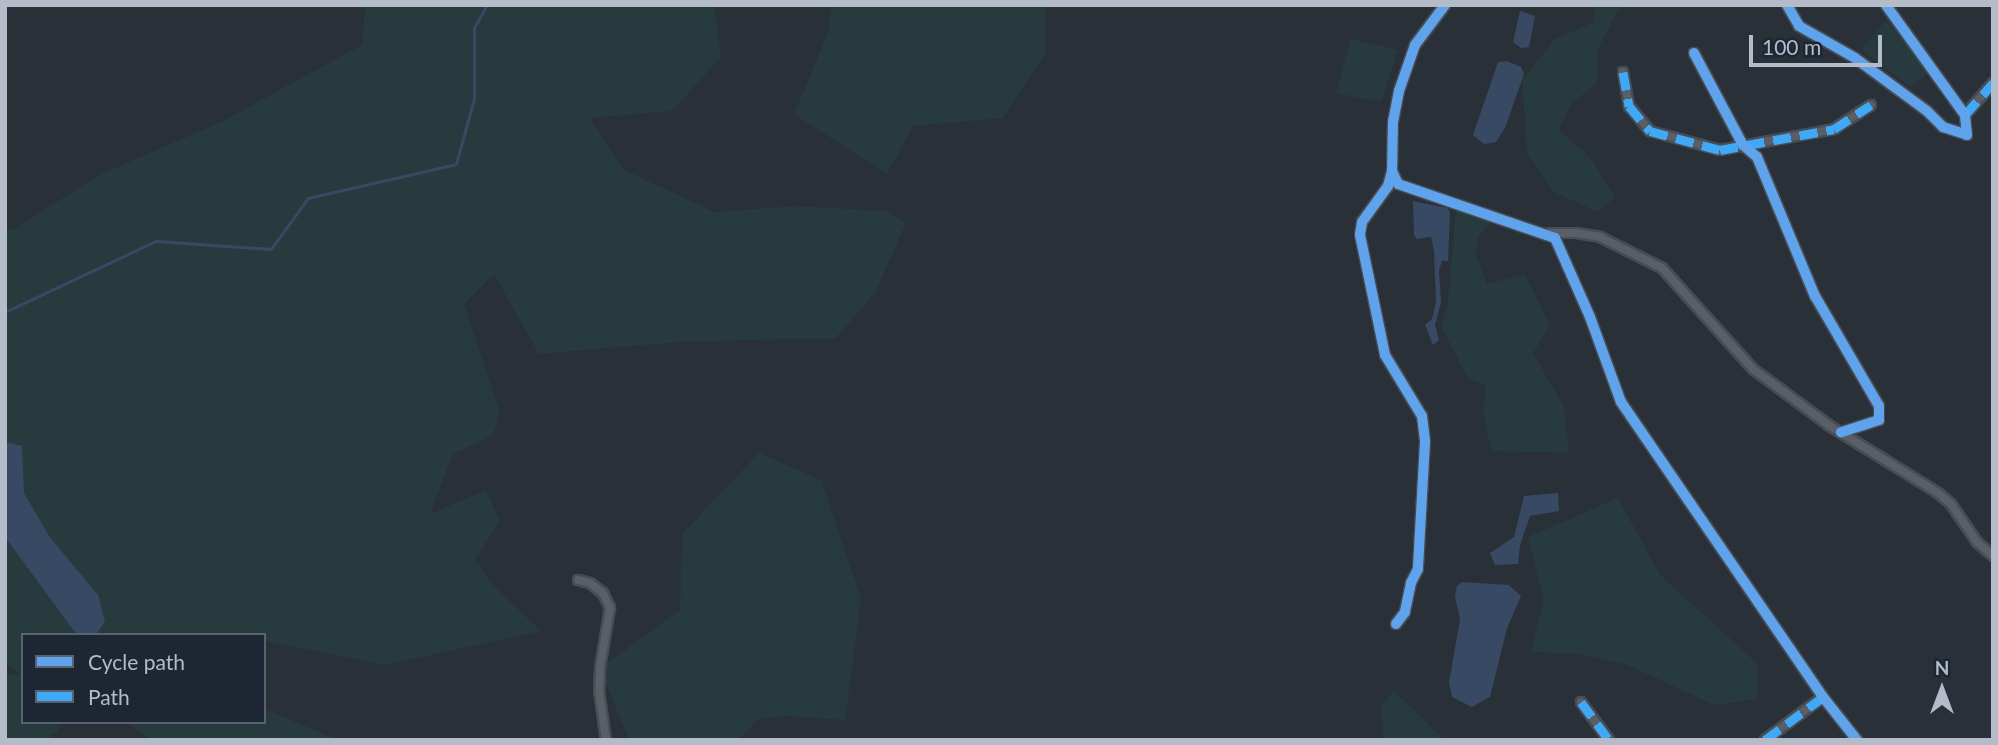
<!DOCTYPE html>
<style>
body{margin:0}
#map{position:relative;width:1998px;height:745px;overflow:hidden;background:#2a3038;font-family:Lato,sans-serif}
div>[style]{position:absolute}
.green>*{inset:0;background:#273a3e}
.water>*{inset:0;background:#384963}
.stream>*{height:2.5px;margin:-1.25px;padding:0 1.25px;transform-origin:1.25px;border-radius:1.25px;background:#384963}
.roads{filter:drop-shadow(2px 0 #484c53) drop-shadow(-2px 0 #484c53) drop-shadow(0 2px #484c53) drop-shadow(0 -2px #484c53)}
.street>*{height:8px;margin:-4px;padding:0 4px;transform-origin:4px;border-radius:4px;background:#5a5e66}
.quiet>*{height:9px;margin-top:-4.5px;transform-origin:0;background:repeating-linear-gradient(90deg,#3fa9f5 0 18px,transparent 0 27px)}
.cycleway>*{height:10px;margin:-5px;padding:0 5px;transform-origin:5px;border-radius:5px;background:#60a3ed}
span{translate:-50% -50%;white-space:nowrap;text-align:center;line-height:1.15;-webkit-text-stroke:6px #1d2633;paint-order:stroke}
.frame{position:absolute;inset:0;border:7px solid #b4bcc9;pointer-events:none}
.legend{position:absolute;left:21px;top:633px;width:245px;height:91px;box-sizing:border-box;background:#1d2633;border:2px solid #59626f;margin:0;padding:9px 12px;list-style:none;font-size:21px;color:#b4bcc9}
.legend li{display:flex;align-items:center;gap:14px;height:35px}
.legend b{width:35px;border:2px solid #59626f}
.north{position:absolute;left:1907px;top:654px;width:70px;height:70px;-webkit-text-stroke:5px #1d2633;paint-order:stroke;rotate:0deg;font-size:19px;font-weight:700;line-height:28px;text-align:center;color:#b4bcc9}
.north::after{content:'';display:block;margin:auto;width:24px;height:32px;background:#b4bcc9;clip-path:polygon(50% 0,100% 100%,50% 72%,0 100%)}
.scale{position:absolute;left:1749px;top:35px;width:133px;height:32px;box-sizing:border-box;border:4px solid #b4bcc9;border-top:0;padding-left:9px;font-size:21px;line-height:24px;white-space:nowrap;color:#b4bcc9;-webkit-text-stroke:5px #1d2633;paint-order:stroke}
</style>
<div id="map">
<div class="green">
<div style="clip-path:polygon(365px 5px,714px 5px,721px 57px,672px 111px,590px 118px,624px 170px,715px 212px,796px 206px,886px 211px,906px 223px,875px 293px,836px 338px,678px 342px,539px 354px,494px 274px,464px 304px,500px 412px,493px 435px,453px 454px,430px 514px,486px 490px,500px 521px,475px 560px,496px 588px,541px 631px,385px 665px,264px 641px,264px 635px,23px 635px,23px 722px,57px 722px,58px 733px,50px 734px,51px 740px,5px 740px,5px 675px,20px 674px,5px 662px,5px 230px,14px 229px,101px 174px,223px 121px,362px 45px)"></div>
<div style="clip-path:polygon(831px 5px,1045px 5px,1045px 55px,1003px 118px,913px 126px,887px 174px,794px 114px,828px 33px)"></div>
<div style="clip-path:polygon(1594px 5px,1624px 5px,1617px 12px,1597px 51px,1597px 83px,1571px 104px,1559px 130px,1590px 157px,1615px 197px,1598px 212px,1554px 192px,1527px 154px,1522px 80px,1555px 39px,1594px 22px)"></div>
<div style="clip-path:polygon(1887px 19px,1928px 73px,1910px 87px,1861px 50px)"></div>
<div style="clip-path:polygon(1351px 39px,1398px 50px,1381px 102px,1336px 93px)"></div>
<div style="clip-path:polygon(1456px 209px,1490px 222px,1478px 238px,1476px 254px,1487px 284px,1525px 274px,1550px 326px,1533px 353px,1564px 407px,1569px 453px,1491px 451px,1483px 410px,1486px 386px,1468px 378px,1441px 326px,1448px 303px)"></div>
<div style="clip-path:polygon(759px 453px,821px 480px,861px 598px,845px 720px,786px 716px,758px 719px,739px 740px,629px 740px,600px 668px,680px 610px,682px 534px)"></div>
<div style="clip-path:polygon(1618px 498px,1660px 575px,1758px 664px,1757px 699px,1714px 705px,1628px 665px,1580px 654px,1531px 652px,1544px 600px,1528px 537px)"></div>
<div style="clip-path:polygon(1394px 691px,1444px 740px,1384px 740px,1381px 707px)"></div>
<div style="clip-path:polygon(264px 709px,339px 740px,151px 740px,127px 722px,264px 722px)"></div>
</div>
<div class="water">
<div style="clip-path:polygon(1520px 11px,1535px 16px,1529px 47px,1521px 48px,1513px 42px)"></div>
<div style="clip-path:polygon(1507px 61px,1521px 67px,1524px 74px,1505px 128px,1496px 142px,1484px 144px,1473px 135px,1498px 62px)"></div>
<div style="clip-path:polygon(1413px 201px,1447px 208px,1450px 212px,1448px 261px,1442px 261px,1439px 270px,1441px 302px,1435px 325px,1439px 340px,1433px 345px,1425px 325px,1432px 319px,1436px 302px,1434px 251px,1431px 237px,1417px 239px,1414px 235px)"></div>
<div style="clip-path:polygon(5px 442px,22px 446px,24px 493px,49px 536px,98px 595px,105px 621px,96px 635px,77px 635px,5px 537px)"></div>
<div style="clip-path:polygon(1558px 493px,1559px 511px,1530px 516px,1520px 545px,1518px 564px,1495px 565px,1490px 553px,1514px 537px,1524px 496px)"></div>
<div style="clip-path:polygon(1462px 582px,1509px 585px,1521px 596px,1507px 628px,1490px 697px,1472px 707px,1452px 697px,1449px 683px,1460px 619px,1455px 597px,1457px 586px)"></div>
</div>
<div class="stream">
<div style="left:5px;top:312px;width:167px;rotate:-25.2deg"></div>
<div style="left:156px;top:241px;width:115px;rotate:4deg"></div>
<div style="left:271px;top:249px;width:63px;rotate:-54deg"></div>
<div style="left:308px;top:198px;width:152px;rotate:-12.9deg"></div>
<div style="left:456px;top:164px;width:67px;rotate:-74.5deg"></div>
<div style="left:474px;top:99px;width:71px;rotate:-90deg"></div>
<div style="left:474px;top:28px;width:26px;rotate:-61deg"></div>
</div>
<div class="roads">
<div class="street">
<div style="left:1445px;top:5px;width:50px;rotate:126.9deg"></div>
<div style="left:1415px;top:45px;width:49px;rotate:109.2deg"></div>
<div style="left:1399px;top:91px;width:31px;rotate:101deg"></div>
<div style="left:1393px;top:121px;width:50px;rotate:91.1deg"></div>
<div style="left:1392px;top:171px;width:14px;rotate:65deg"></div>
<div style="left:1398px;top:184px;width:166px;rotate:19deg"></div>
<div style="left:1555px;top:238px;width:86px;rotate:66.1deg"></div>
<div style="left:1590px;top:317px;width:90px;rotate:70deg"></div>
<div style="left:1621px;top:402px;width:358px;rotate:55.6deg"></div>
<div style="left:1823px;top:697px;width:55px;rotate:51.7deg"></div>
<div style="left:1787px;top:5px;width:24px;rotate:60deg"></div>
<div style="left:1799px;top:26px;width:64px;rotate:29.7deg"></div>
<div style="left:1855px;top:58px;width:89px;rotate:36.4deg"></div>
<div style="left:1927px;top:111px;width:23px;rotate:45deg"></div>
<div style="left:1943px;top:127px;width:25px;rotate:18deg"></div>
<div style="left:1967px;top:135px;width:20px;rotate:-96deg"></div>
<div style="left:1965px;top:115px;width:135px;rotate:-125.7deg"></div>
<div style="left:1694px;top:53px;width:104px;rotate:62deg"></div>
<div style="left:1743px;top:145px;width:18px;rotate:41deg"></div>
<div style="left:1757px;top:157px;width:151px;rotate:67.4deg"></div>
<div style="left:1815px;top:296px;width:127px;rotate:59.8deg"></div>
<div style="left:1879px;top:406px;width:14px;rotate:90deg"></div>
<div style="left:1879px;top:420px;width:40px;rotate:162deg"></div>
<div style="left:1623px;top:72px;width:35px;rotate:80deg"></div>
<div style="left:1629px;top:106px;width:33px;rotate:50deg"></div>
<div style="left:1650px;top:131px;width:73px;rotate:15.2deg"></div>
<div style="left:1720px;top:150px;width:116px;rotate:-10.4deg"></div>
<div style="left:1834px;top:129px;width:44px;rotate:-33deg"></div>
<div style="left:1965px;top:115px;width:43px;rotate:-48.8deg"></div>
<div style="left:1392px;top:171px;width:16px;rotate:105deg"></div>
<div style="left:1388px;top:186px;width:44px;rotate:125.8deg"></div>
<div style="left:1362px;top:222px;width:13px;rotate:99deg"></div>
<div style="left:1360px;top:235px;width:123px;rotate:78.2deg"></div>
<div style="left:1385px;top:355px;width:71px;rotate:58.8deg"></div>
<div style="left:1422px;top:416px;width:26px;rotate:83deg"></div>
<div style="left:1425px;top:442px;width:127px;rotate:93.2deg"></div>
<div style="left:1418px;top:569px;width:16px;rotate:117deg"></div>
<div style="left:1411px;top:583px;width:30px;rotate:102deg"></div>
<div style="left:1405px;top:612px;width:15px;rotate:127deg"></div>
<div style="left:1550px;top:233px;width:26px"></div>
<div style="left:1576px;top:233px;width:24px;rotate:9deg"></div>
<div style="left:1600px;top:237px;width:69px;rotate:26.6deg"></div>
<div style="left:1662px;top:268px;width:136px;rotate:48deg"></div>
<div style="left:1753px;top:369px;width:96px;rotate:36.5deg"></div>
<div style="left:1830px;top:426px;width:127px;rotate:31.8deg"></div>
<div style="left:1938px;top:493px;width:17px;rotate:40deg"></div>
<div style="left:1951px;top:504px;width:46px;rotate:55.6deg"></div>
<div style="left:1977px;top:542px;width:21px;rotate:41deg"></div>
<div style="left:578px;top:580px;width:12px;rotate:14deg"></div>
<div style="left:590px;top:583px;width:16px;rotate:38deg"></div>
<div style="left:603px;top:593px;width:17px;rotate:65deg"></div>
<div style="left:610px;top:608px;width:61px;rotate:99.5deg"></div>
<div style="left:600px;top:668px;width:23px;rotate:92deg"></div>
<div style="left:599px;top:691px;width:49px;rotate:81.9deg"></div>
<div style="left:1581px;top:702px;width:47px;rotate:53.6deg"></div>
<div style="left:1765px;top:740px;width:72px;rotate:-36.6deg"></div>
</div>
</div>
<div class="quiet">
<div style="left:1623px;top:72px;width:35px;rotate:80deg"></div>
<div style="left:1629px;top:106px;width:33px;rotate:50deg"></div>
<div style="left:1650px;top:131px;width:73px;rotate:15.2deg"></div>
<div style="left:1720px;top:150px;width:116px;rotate:-10.4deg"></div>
<div style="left:1834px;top:129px;width:44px;rotate:-33deg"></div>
<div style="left:1965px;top:115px;width:43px;rotate:-48.8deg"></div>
<div style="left:1581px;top:702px;width:47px;rotate:53.6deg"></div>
<div style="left:1765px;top:740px;width:72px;rotate:-36.6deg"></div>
</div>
<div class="cycleway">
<div style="left:1445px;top:5px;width:50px;rotate:126.9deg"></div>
<div style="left:1415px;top:45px;width:49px;rotate:109.2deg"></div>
<div style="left:1399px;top:91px;width:31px;rotate:101deg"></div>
<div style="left:1393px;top:121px;width:50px;rotate:91.1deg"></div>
<div style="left:1392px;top:171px;width:14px;rotate:65deg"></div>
<div style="left:1398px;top:184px;width:166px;rotate:19deg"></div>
<div style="left:1555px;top:238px;width:86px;rotate:66.1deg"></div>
<div style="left:1590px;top:317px;width:90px;rotate:70deg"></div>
<div style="left:1621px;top:402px;width:358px;rotate:55.6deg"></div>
<div style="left:1823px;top:697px;width:55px;rotate:51.7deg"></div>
<div style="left:1787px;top:5px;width:24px;rotate:60deg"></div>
<div style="left:1799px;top:26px;width:64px;rotate:29.7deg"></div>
<div style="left:1855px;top:58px;width:89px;rotate:36.4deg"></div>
<div style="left:1927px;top:111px;width:23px;rotate:45deg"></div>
<div style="left:1943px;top:127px;width:25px;rotate:18deg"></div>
<div style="left:1967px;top:135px;width:20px;rotate:-96deg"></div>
<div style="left:1965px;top:115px;width:135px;rotate:-125.7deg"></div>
<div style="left:1694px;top:53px;width:104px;rotate:62deg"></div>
<div style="left:1743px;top:145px;width:18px;rotate:41deg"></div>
<div style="left:1757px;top:157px;width:151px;rotate:67.4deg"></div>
<div style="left:1815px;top:296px;width:127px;rotate:59.8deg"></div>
<div style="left:1879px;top:406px;width:14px;rotate:90deg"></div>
<div style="left:1879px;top:420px;width:40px;rotate:162deg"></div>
<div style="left:1392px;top:171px;width:16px;rotate:105deg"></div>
<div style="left:1388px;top:186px;width:44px;rotate:125.8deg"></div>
<div style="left:1362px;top:222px;width:13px;rotate:99deg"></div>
<div style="left:1360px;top:235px;width:123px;rotate:78.2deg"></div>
<div style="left:1385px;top:355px;width:71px;rotate:58.8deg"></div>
<div style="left:1422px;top:416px;width:26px;rotate:83deg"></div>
<div style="left:1425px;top:442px;width:127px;rotate:93.2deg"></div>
<div style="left:1418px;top:569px;width:16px;rotate:117deg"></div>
<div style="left:1411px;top:583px;width:30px;rotate:102deg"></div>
<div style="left:1405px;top:612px;width:15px;rotate:127deg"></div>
</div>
<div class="frame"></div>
<ul class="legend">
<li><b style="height:9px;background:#60a3ed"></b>Cycle path</li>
<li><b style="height:9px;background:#3fa9f5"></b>Path</li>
</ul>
<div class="north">N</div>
<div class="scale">100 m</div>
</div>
